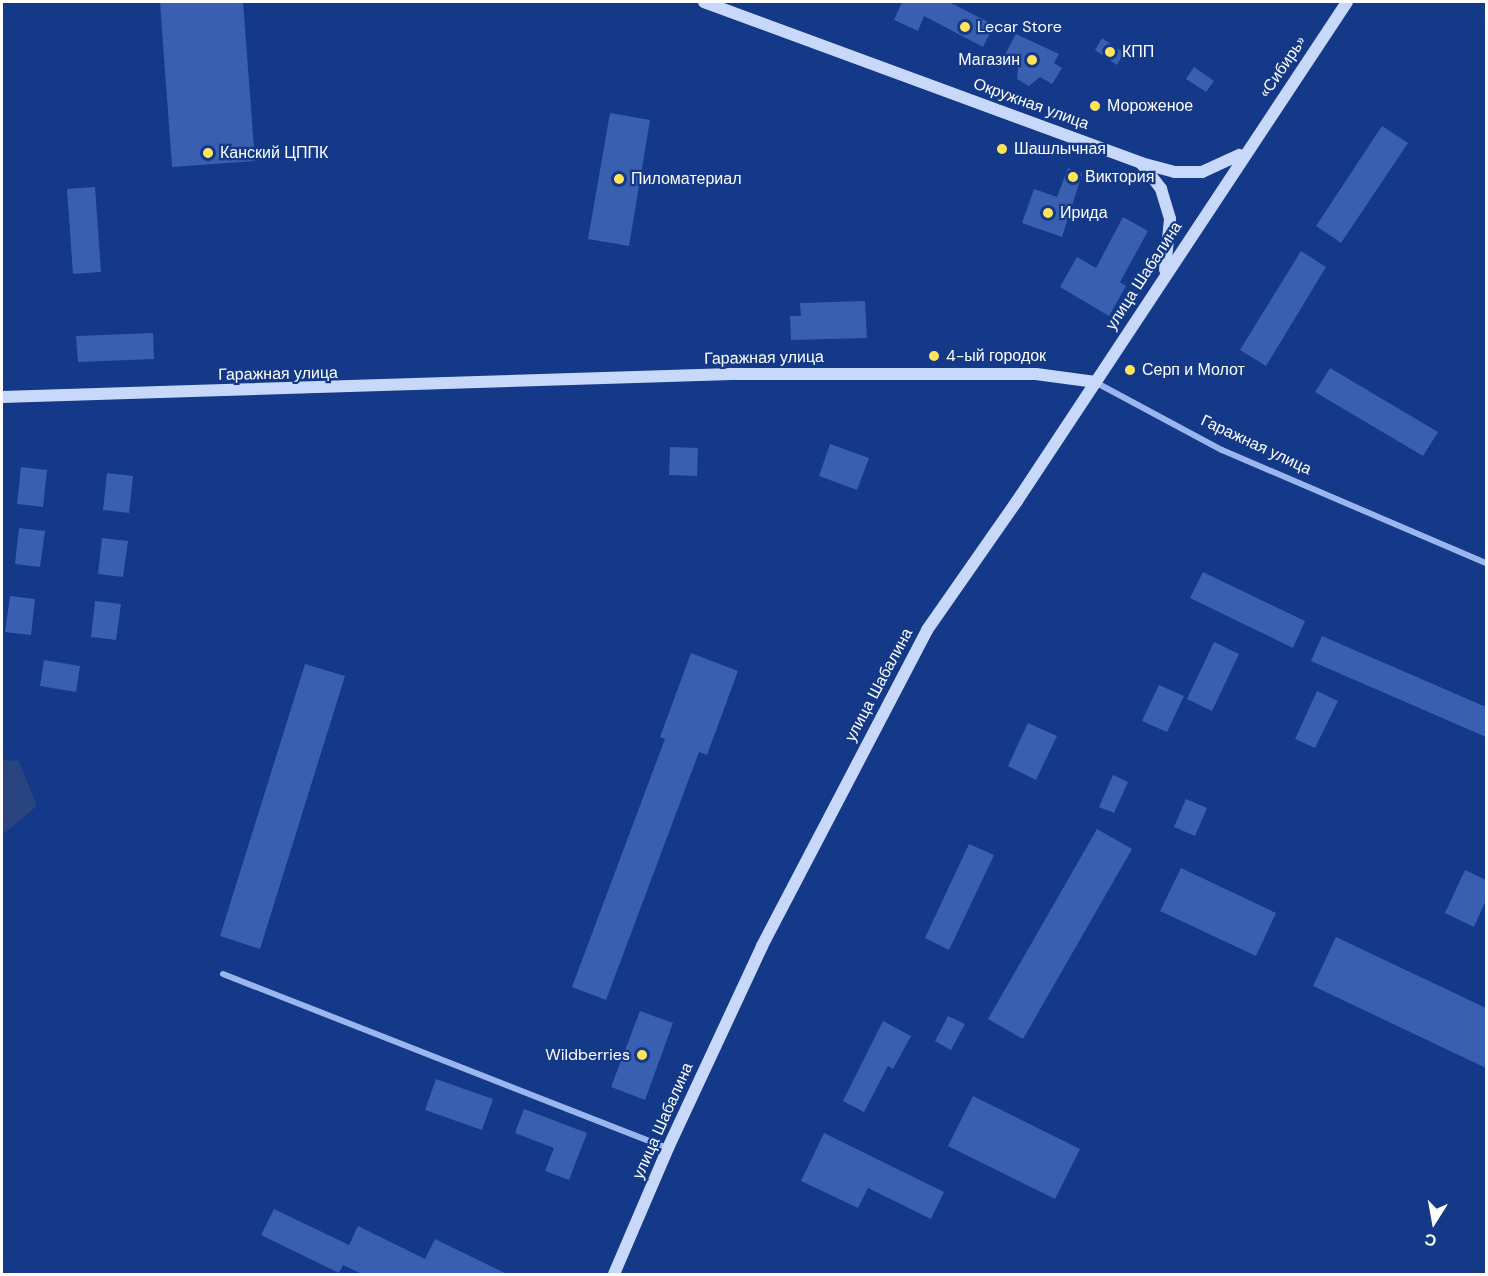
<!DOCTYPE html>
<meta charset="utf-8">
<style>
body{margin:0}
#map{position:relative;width:1488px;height:1276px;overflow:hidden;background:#143988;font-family:"DM Sans",sans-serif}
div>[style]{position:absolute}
.water>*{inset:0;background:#29447f}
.building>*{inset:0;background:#385fb0}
.street>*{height:6px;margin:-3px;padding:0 3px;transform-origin:3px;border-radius:3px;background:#9bb6ef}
.secondary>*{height:12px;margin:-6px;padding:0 6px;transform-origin:6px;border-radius:6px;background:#c8d8fa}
.dots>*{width:16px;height:16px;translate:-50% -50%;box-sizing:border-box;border:3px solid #143988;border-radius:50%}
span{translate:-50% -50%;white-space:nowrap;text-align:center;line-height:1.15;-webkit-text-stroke:4.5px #143988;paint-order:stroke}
.poi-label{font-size:16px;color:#fff}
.left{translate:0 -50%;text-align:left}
.right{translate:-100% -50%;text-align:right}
.street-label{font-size:16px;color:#fff}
.frame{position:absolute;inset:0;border:3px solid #fff;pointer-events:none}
.north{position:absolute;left:1404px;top:1192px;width:60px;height:60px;-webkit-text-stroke:4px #143988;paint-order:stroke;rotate:191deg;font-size:16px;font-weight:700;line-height:24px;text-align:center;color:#fff}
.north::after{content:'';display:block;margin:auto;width:21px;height:27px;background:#fff;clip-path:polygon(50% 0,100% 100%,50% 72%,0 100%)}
</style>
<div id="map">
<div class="water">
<div style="clip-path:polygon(2px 760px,19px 761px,37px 806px,2px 835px)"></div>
</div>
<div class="building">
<div style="clip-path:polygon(160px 2px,243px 2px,255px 161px,172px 167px)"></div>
<div style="clip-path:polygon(902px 2px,949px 2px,994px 25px,983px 47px,924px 16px,918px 31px,894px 20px)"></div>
<div style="clip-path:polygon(1016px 34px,1059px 54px,1054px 63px,1062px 68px,1052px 84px,1040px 77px,1029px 86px,1017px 79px,1018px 66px,1003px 58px)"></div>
<div style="clip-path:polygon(1102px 38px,1124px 53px,1117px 65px,1095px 50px)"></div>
<div style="clip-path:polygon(1194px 67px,1214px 81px,1206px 92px,1186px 79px)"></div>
<div style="clip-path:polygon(610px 113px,650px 120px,629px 246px,588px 239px)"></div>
<div style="clip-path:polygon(1382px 126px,1408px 143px,1341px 243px,1316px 226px)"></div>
<div style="clip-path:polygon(1068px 168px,1082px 174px,1062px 237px,1022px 223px,1034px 189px,1057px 197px)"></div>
<div style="clip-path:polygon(95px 187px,101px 272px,73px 274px,67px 189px)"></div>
<div style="clip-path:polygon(1123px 217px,1148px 231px,1120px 282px,1126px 286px,1109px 316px,1060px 287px,1077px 257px,1096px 268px)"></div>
<div style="clip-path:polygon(1301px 251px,1326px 267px,1266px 366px,1240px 350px)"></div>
<div style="clip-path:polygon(865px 301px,867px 338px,791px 340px,790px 316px,801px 316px,800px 303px)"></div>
<div style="clip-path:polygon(153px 333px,154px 359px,78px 362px,76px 336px)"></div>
<div style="clip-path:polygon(1330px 368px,1438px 432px,1423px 456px,1315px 392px)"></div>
<div style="clip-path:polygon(830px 444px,869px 458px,857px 490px,819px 476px)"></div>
<div style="clip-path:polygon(670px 447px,698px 448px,697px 476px,669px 475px)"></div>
<div style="clip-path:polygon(21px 467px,47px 470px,43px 507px,17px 504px)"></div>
<div style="clip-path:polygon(107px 473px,133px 476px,129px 513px,103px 510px)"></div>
<div style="clip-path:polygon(19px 528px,45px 531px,40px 567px,15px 564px)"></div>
<div style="clip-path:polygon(102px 538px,128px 541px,123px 577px,98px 574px)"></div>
<div style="clip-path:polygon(1203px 572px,1305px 621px,1293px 648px,1190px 598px)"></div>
<div style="clip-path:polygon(10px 596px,35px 599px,31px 635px,5px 632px)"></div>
<div style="clip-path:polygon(95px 601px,121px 604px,116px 640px,91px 637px)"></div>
<div style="clip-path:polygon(1322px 636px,1486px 707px,1486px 737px,1311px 661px)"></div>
<div style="clip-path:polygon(1214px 642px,1239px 654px,1212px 711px,1187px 699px)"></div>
<div style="clip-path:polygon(691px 653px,738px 671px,707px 755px,699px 752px,606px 1000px,572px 987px,665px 739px,660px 737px)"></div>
<div style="clip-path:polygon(44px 660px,80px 666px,76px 692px,40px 686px)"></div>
<div style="clip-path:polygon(305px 664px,345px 676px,260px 949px,220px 936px)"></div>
<div style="clip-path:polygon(1159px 685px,1184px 696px,1167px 732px,1142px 721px)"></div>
<div style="clip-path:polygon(1317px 691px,1338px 701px,1315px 748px,1295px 739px)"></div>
<div style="clip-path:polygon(1028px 723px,1057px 736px,1036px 780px,1008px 766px)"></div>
<div style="clip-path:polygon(1113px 775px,1128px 782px,1114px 813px,1099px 807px)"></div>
<div style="clip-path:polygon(1186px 799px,1207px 808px,1195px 836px,1174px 827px)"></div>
<div style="clip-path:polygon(1097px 829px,1132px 849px,1023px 1039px,988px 1019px)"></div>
<div style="clip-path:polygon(969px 844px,994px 855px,949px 950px,925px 938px)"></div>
<div style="clip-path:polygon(1181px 868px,1276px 913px,1256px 956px,1160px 911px)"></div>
<div style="clip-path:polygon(1465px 870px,1486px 880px,1486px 900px,1474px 927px,1445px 913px)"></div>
<div style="clip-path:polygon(1336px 937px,1486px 1008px,1486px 1068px,1313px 986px)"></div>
<div style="clip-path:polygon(640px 1011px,673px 1023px,645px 1100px,611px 1087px)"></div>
<div style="clip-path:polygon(948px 1016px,965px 1024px,951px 1050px,935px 1041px)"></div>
<div style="clip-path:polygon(883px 1021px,911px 1036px,893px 1069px,888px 1066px,864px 1112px,843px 1101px)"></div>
<div style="clip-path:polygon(436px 1079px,493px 1099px,482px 1130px,425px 1110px)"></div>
<div style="clip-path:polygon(973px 1096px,1080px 1149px,1055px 1199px,948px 1146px)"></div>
<div style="clip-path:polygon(524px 1109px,587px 1133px,569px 1180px,545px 1171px,554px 1148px,515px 1133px)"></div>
<div style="clip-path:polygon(824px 1133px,944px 1192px,931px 1219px,868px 1188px,858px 1208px,801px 1181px)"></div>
<div style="clip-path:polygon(274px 1209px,349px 1245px,358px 1226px,425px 1259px,435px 1239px,509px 1275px,364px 1275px,343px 1265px,339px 1273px,261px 1235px)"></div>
</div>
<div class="street">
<div style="left:1095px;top:382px;width:144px;rotate:28.2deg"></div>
<div style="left:1222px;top:450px;width:287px;rotate:23.2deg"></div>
<div style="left:223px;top:974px;width:478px;rotate:21.4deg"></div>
</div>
<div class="secondary">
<div style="left:704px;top:2px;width:466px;rotate:20.2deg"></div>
<div style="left:1141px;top:163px;width:35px;rotate:15deg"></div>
<div style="left:1175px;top:172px;width:27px"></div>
<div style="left:1202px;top:172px;width:41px;rotate:-24.7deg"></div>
<div style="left:1141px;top:163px;width:33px;rotate:52deg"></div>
<div style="left:1161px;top:189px;width:31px;rotate:73deg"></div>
<div style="left:1170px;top:219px;width:51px;rotate:95.6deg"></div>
<div style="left:2px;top:397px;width:730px;rotate:-1.8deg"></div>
<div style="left:732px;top:374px;width:304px"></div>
<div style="left:1036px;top:374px;width:60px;rotate:7.7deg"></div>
<div style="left:614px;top:1274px;width:137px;rotate:-66.8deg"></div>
<div style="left:668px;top:1148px;width:223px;rotate:-65deg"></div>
<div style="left:762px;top:946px;width:356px;rotate:-62.4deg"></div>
<div style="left:927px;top:630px;width:157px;rotate:-55.1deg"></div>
<div style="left:1017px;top:501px;width:598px;rotate:-56.52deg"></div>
</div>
<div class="dots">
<div style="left:965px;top:27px;background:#ffe359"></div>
<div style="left:1110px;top:52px;background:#ffe359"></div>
<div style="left:1032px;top:60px;background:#ffe359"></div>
<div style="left:1095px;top:106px;background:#ffe359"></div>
<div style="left:1002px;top:149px;background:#ffe359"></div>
<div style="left:208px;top:153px;background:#ffe359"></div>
<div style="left:1073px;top:177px;background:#ffe359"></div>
<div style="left:619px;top:179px;background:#ffe359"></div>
<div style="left:1048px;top:213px;background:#ffe359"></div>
<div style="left:934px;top:356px;background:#ffe359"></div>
<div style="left:1130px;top:370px;background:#ffe359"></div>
<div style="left:642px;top:1055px;background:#ffe359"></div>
</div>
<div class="poi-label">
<span class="left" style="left:977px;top:27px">Lecar Store</span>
<span class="left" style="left:1122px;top:52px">КПП</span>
<span class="right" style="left:1020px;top:60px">Магазин</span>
<span class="left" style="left:1107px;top:106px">Мороженое</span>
<span class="left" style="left:1014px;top:149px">Шашлычная</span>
<span class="left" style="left:220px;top:153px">Канский ЦППК</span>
<span class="left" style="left:1085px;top:177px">Виктория</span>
<span class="left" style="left:631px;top:179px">Пиломатериал</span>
<span class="left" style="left:1060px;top:213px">Ирида</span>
<span class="left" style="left:946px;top:356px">4-ый городок</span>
<span class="left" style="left:1142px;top:370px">Серп и Молот</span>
<span class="right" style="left:630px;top:1055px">Wildberries</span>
</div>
<div class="street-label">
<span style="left:1283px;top:67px;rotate:-56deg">«Сибирь»</span>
<span style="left:1031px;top:104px;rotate:20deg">Окружная улица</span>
<span style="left:1144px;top:276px;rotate:-57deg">улица Шабалина</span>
<span style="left:764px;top:358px;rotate:-1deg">Гаражная улица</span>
<span style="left:278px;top:374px;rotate:-1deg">Гаражная улица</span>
<span style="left:1256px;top:445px;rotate:25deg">Гаражная улица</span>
<span style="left:879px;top:685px;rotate:-62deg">улица Шабалина</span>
<span style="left:663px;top:1121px;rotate:-66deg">улица Шабалина</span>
</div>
<div class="frame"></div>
<div class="north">С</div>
</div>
